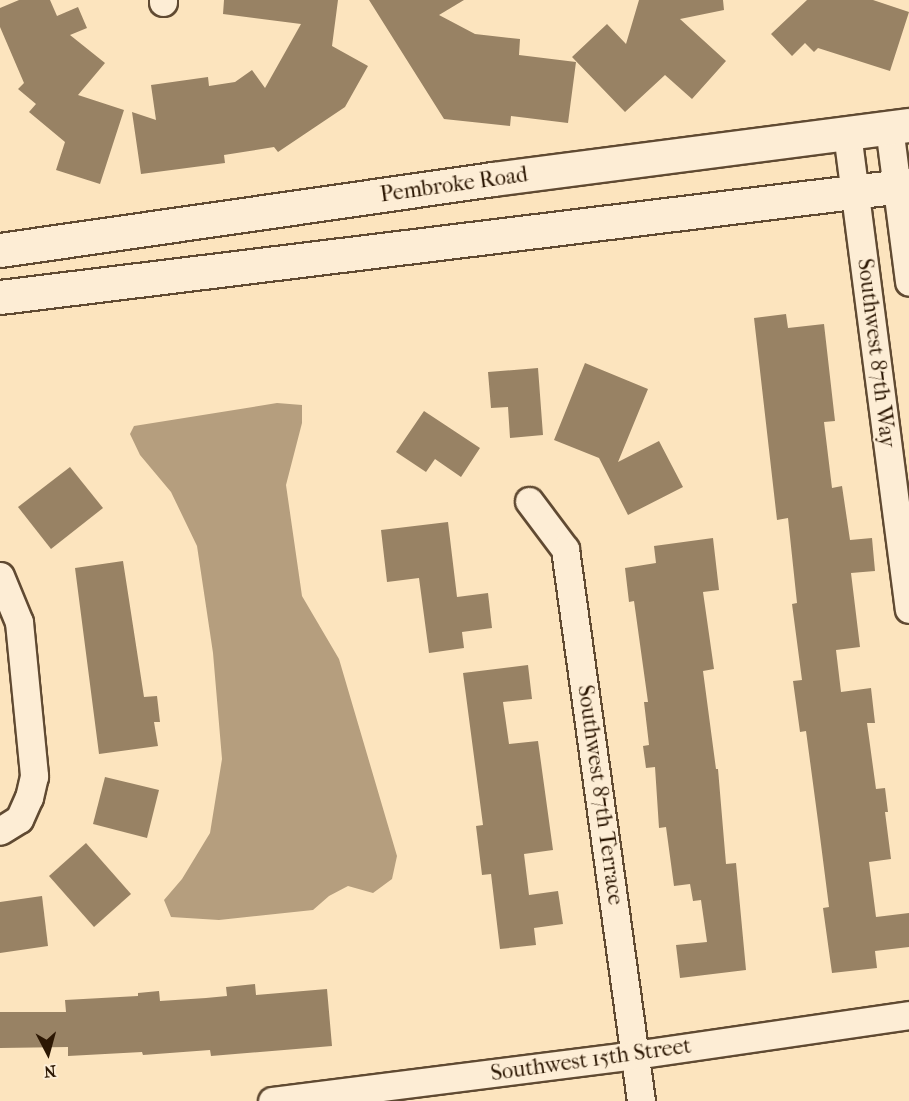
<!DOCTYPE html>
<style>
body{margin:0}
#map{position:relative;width:909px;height:1101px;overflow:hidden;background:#fce4be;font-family:"IM FELL French Canon",serif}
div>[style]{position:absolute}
.water>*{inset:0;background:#b59e7e}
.building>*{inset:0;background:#988264}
.roads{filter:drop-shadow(2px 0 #604a32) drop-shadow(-2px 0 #604a32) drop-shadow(0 2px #604a32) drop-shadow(0 -2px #604a32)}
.street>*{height:27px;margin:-13.5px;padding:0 13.5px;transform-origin:13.5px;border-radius:13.5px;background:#fdedd5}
.secondary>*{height:33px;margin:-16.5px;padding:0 16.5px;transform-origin:16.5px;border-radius:16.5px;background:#fdedd5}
span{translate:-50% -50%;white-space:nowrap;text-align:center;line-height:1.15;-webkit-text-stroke:4.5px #fdedd5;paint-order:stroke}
.street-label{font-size:22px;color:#2c1703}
.north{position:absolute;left:18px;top:1023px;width:60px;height:60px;-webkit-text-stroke:4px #fdedd5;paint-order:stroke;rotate:174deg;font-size:16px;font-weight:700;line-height:24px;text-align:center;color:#2c1703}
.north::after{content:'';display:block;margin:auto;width:21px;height:27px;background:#2c1703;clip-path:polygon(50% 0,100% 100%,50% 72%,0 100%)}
</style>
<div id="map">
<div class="water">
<div style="clip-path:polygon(277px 403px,302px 405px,302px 423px,286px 485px,302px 596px,339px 659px,397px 856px,392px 879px,373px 893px,348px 886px,329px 896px,313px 910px,219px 920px,171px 917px,164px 900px,182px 879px,210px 833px,222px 759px,213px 653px,197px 546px,171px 492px,140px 455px,130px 434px,134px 426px)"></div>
</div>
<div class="building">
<div style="clip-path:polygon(19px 0,50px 0,57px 16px,78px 7px,87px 28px,70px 35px,105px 63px,78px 95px,124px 110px,100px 184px,56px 170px,65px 142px,29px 112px,36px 104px,18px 89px,24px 83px,0 27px,0 8px)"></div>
<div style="clip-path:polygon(224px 0,338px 0,332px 46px,368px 66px,345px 107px,278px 152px,274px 147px,224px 155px,225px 163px,141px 174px,132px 112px,156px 120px,151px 85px,208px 77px,209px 86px,235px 82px,252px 70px,265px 88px,301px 24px,223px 14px)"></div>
<div style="clip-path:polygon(369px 0,464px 0,439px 15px,475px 34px,520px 39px,519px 55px,576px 62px,568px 123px,511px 116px,510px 126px,444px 119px)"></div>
<div style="clip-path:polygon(639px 0,723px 0,724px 10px,680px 19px,726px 61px,692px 99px,665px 75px,625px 112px,572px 57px,607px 24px,626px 44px)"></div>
<div style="clip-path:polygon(807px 0,873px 0,909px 12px,890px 71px,818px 48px,814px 52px,805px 43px,792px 56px,771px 34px)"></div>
<div style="clip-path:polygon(786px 314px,788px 328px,824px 324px,835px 421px,824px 422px,832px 488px,842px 486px,850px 540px,872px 538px,875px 571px,851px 573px,860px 647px,836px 650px,841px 692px,871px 688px,875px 723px,867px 723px,876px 789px,885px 788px,888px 812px,885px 812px,891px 859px,869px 862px,876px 917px,909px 913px,909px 947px,875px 951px,877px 968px,832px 973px,823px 908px,829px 907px,818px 821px,806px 731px,800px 732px,793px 681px,802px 680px,792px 604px,797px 603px,788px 518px,777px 520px,754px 318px)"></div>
<div style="clip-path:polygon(585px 363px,648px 389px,618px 462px,659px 441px,683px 487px,628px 515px,599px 458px,554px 440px)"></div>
<div style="clip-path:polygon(538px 368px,543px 435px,510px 438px,508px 407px,491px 408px,488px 372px)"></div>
<div style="clip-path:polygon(424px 411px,480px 448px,461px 477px,435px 459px,426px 472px,396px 452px)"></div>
<div style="clip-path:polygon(70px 467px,103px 508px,51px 549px,18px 507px)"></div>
<div style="clip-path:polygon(448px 522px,457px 597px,488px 593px,492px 628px,462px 632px,464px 648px,429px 653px,419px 578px,387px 582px,381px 530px)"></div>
<div style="clip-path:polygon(713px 538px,719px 590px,703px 592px,714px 669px,703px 671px,716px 769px,718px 769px,726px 864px,736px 863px,746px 970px,680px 978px,676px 945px,707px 942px,701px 900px,693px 901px,690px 884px,674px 886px,666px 827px,659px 828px,655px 767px,646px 768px,643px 746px,649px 745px,644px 702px,648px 702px,634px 601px,629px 602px,625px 568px,656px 563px,654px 546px)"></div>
<div style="clip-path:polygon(123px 561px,144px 697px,157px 696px,160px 722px,154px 722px,158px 746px,99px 754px,75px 568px)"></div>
<div style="clip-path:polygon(528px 665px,532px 699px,503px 702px,509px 744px,538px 741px,553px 850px,524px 854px,529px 895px,558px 891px,563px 924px,534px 928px,536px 945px,500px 949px,491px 874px,482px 875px,476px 826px,483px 825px,463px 673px)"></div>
<div style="clip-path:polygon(105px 777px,159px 790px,147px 838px,93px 824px)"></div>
<div style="clip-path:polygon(86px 843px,131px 894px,94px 927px,49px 876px)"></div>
<div style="clip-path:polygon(42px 896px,48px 946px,0 953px,0 902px)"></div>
<div style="clip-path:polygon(255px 984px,256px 995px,327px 989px,332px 1046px,211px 1056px,210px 1050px,143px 1055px,142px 1052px,68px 1056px,68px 1047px,0 1048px,0 1012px,66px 1012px,65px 1000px,138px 996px,138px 993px,159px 991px,160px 1001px,206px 998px,227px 996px,226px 987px)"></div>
</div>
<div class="roads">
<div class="street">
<div style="left:163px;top:2px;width:2px;rotate:-90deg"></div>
<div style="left:889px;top:127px;width:156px;rotate:82.6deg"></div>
<div style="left:847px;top:133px;width:480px;rotate:82.6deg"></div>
<div style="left:529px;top:501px;width:60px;rotate:53.1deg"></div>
<div style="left:565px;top:549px;width:557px;rotate:82.16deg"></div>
<div style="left:0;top:576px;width:50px;rotate:67.6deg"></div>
<div style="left:19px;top:622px;width:155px;rotate:84.4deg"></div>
<div style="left:34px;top:776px;width:22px;rotate:103deg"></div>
<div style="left:29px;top:797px;width:24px;rotate:114deg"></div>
<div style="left:19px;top:819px;width:22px;rotate:148deg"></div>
<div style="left:272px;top:1101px;width:366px;rotate:-7.2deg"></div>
<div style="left:635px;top:1055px;width:277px;rotate:-8.3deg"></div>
</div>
<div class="secondary">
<div style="left:0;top:250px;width:498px;rotate:-8.2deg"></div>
<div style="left:493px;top:179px;width:419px;rotate:-7.4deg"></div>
<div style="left:0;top:297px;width:916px;rotate:-7.02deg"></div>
</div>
</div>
<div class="street-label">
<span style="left:454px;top:185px;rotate:-8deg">Pembroke Road</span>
<span style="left:876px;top:353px;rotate:83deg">Southwest 87th Way</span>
<span style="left:600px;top:795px;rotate:82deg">Southwest 87th Terrace</span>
<span style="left:591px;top:1060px;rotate:-8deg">Southwest 15th Street</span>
</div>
<div class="north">N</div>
</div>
